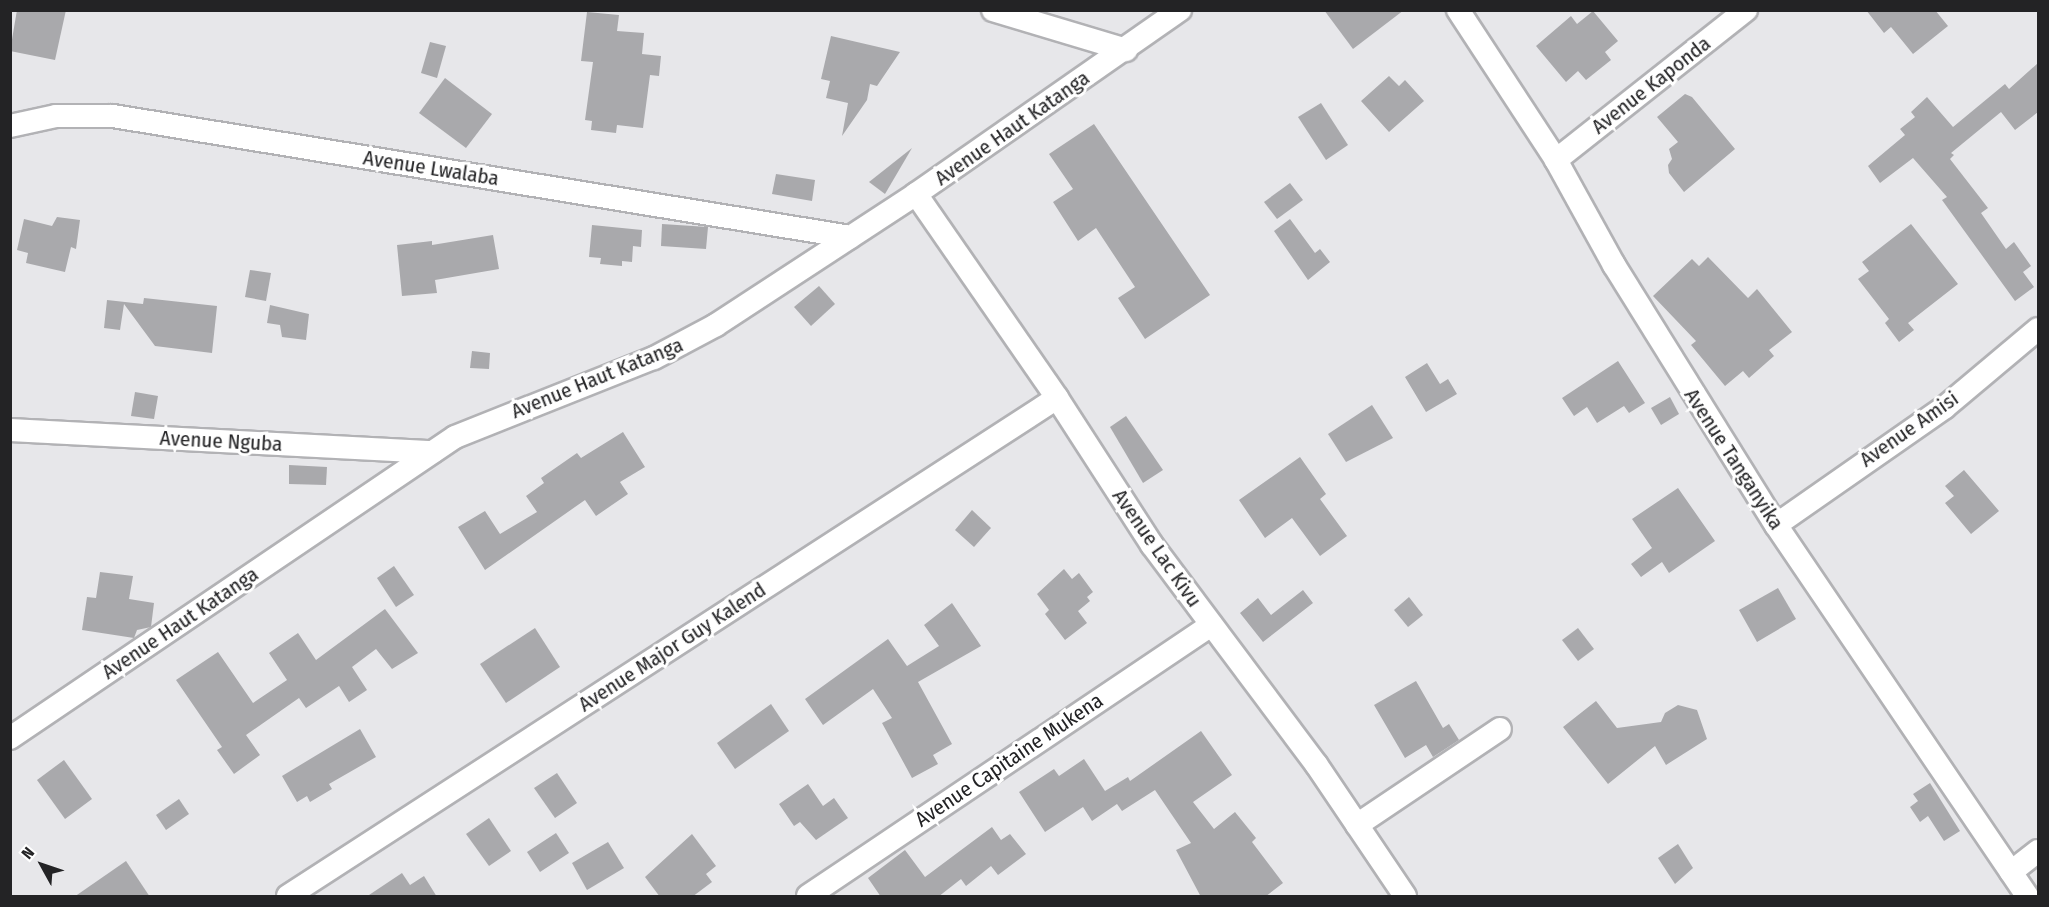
<!DOCTYPE html>
<style>
body{margin:0}
#map{position:relative;width:2049px;height:907px;overflow:hidden;background:#e7e7ea;font-family:"Fira Sans Condensed",sans-serif}
div>[style]{position:absolute}
.building>*{inset:0;background:#a9a9ac}
.roads{filter:drop-shadow(2px 0 #b2b2b5) drop-shadow(-2px 0 #b2b2b5) drop-shadow(0 2px #b2b2b5) drop-shadow(0 -2px #b2b2b5)}
.minor>*{height:22px;margin:-11px;padding:0 11px;transform-origin:11px;border-radius:11px;background:#fff}
span{translate:-50% -50%;white-space:nowrap;text-align:center;line-height:1.15;-webkit-text-stroke:6px #fff;paint-order:stroke}
.street-label{font-size:21px;color:#232325}
.frame{position:absolute;inset:0;border:12px solid #232325;pointer-events:none}
.north{position:absolute;left:12px;top:835px;width:60px;height:60px;-webkit-text-stroke:4px #fff;paint-order:stroke;rotate:310deg;font-size:16px;font-weight:700;line-height:24px;text-align:center;color:#232325}
.north::after{content:'';display:block;margin:auto;width:21px;height:27px;background:#232325;clip-path:polygon(50% 0,100% 100%,50% 72%,0 100%)}
</style>
<div id="map">
<div class="building">
<div style="clip-path:polygon(17px 10px,66px 10px,55px 60px,10px 51px)"></div>
<div style="clip-path:polygon(1324px 10px,1404px 10px,1353px 49px)"></div>
<div style="clip-path:polygon(1866px 10px,1935px 10px,1948px 26px,1913px 54px,1891px 27px,1884px 33px)"></div>
<div style="clip-path:polygon(1593px 11px,1618px 41px,1605px 52px,1611px 60px,1586px 80px,1578px 71px,1566px 82px,1536px 46px,1571px 16px,1577px 24px)"></div>
<div style="clip-path:polygon(587px 12px,619px 15px,617px 31px,644px 33px,642px 54px,661px 56px,659px 76px,650px 75px,643px 128px,617px 125px,616px 133px,591px 130px,592px 121px,585px 120px,593px 62px,581px 61px)"></div>
<div style="clip-path:polygon(831px 36px,900px 52px,877px 86px,870px 84px,867px 100px,842px 136px,848px 103px,826px 98px,830px 81px,821px 79px)"></div>
<div style="clip-path:polygon(430px 42px,446px 46px,437px 78px,421px 73px)"></div>
<div style="clip-path:polygon(2038px 63px,2038px 112px,2015px 130px,2001px 112px,1951px 153px,1954px 155px,1950px 159px,1988px 208px,1981px 213px,2006px 249px,2014px 242px,2031px 266px,2023px 272px,2034px 287px,2015px 301px,1942px 200px,1947px 197px,1913px 158px,1880px 183px,1868px 166px,1905px 135px,1900px 129px,1915px 117px,1911px 112px,1927px 97px,1953px 127px,2005px 84px,2009px 89px)"></div>
<div style="clip-path:polygon(1389px 76px,1399px 86px,1405px 80px,1424px 101px,1389px 132px,1361px 101px)"></div>
<div style="clip-path:polygon(445px 78px,492px 114px,466px 148px,419px 113px)"></div>
<div style="clip-path:polygon(1685px 94px,1692px 97px,1735px 149px,1684px 192px,1669px 173px,1668px 165px,1672px 159px,1669px 149px,1678px 142px,1657px 117px)"></div>
<div style="clip-path:polygon(1321px 103px,1348px 145px,1326px 160px,1298px 117px)"></div>
<div style="clip-path:polygon(1094px 124px,1210px 295px,1145px 339px,1118px 298px,1135px 287px,1096px 228px,1078px 241px,1053px 202px,1073px 189px,1049px 154px)"></div>
<div style="clip-path:polygon(912px 148px,885px 194px,869px 182px)"></div>
<div style="clip-path:polygon(776px 174px,815px 180px,812px 201px,772px 194px)"></div>
<div style="clip-path:polygon(1290px 183px,1303px 200px,1277px 219px,1264px 202px)"></div>
<div style="clip-path:polygon(57px 217px,80px 220px,76px 249px,71px 247px,65px 272px,26px 263px,28px 253px,17px 250px,24px 219px,52px 226px)"></div>
<div style="clip-path:polygon(1290px 219px,1315px 253px,1320px 249px,1330px 262px,1308px 280px,1274px 231px)"></div>
<div style="clip-path:polygon(662px 224px,708px 227px,706px 249px,661px 246px)"></div>
<div style="clip-path:polygon(1911px 224px,1958px 284px,1908px 323px,1914px 330px,1899px 342px,1885px 323px,1889px 319px,1858px 279px,1869px 271px,1862px 262px)"></div>
<div style="clip-path:polygon(592px 225px,642px 230px,641px 247px,633px 246px,632px 262px,622px 261px,622px 266px,600px 264px,601px 258px,589px 257px)"></div>
<div style="clip-path:polygon(493px 235px,499px 269px,435px 280px,437px 293px,402px 296px,397px 245px,432px 241px,432px 245px)"></div>
<div style="clip-path:polygon(1708px 257px,1748px 298px,1757px 289px,1792px 332px,1769px 350px,1774px 356px,1749px 378px,1743px 371px,1725px 386px,1691px 345px,1696px 341px,1653px 296px,1692px 259px,1699px 266px)"></div>
<div style="clip-path:polygon(250px 270px,271px 273px,266px 301px,245px 297px)"></div>
<div style="clip-path:polygon(819px 286px,835px 304px,811px 326px,794px 307px)"></div>
<div style="clip-path:polygon(144px 298px,217px 306px,212px 353px,155px 346px,124px 304px,120px 330px,104px 328px,107px 300px,143px 304px)"></div>
<div style="clip-path:polygon(270px 305px,309px 314px,306px 340px,282px 337px,280px 325px,267px 323px)"></div>
<div style="clip-path:polygon(472px 351px,490px 353px,489px 369px,470px 368px)"></div>
<div style="clip-path:polygon(1618px 361px,1645px 403px,1629px 413px,1624px 406px,1597px 423px,1587px 407px,1574px 416px,1562px 398px)"></div>
<div style="clip-path:polygon(1427px 363px,1440px 384px,1448px 379px,1457px 394px,1426px 412px,1405px 377px)"></div>
<div style="clip-path:polygon(135px 392px,158px 396px,154px 419px,131px 416px)"></div>
<div style="clip-path:polygon(1670px 397px,1679px 414px,1661px 425px,1651px 408px)"></div>
<div style="clip-path:polygon(1372px 405px,1393px 438px,1346px 462px,1328px 434px)"></div>
<div style="clip-path:polygon(1126px 416px,1163px 470px,1143px 483px,1110px 427px)"></div>
<div style="clip-path:polygon(623px 432px,645px 467px,620px 482px,628px 494px,596px 516px,585px 500px,485px 570px,458px 527px,485px 511px,500px 534px,537px 512px,526px 496px,544px 483px,541px 478px,577px 453px,581px 458px)"></div>
<div style="clip-path:polygon(1300px 457px,1326px 494px,1320px 499px,1347px 536px,1320px 556px,1292px 518px,1265px 538px,1239px 500px)"></div>
<div style="clip-path:polygon(289px 465px,327px 467px,326px 485px,289px 484px)"></div>
<div style="clip-path:polygon(1964px 470px,1999px 511px,1971px 534px,1945px 503px,1954px 496px,1945px 486px)"></div>
<div style="clip-path:polygon(1678px 488px,1715px 541px,1669px 573px,1662px 562px,1641px 577px,1631px 564px,1652px 548px,1632px 519px)"></div>
<div style="clip-path:polygon(972px 510px,991px 528px,974px 547px,955px 530px)"></div>
<div style="clip-path:polygon(394px 566px,414px 595px,396px 607px,377px 578px)"></div>
<div style="clip-path:polygon(1064px 569px,1072px 579px,1079px 573px,1093px 592px,1087px 597px,1090px 601px,1078px 611px,1087px 623px,1065px 640px,1045px 614px,1049px 610px,1037px 594px)"></div>
<div style="clip-path:polygon(100px 572px,133px 576px,129px 599px,154px 603px,151px 627px,137px 630px,134px 638px,82px 630px,87px 597px,96px 598px)"></div>
<div style="clip-path:polygon(1778px 588px,1796px 619px,1757px 642px,1739px 610px)"></div>
<div style="clip-path:polygon(1303px 590px,1313px 603px,1263px 642px,1240px 613px,1258px 598px,1271px 615px)"></div>
<div style="clip-path:polygon(1409px 597px,1423px 615px,1408px 627px,1394px 610px)"></div>
<div style="clip-path:polygon(952px 603px,981px 646px,918px 682px,952px 744px,933px 755px,938px 764px,912px 778px,882px 723px,892px 718px,873px 689px,823px 725px,805px 699px,888px 639px,907px 666px,939px 646px,924px 625px)"></div>
<div style="clip-path:polygon(385px 609px,418px 653px,392px 669px,376px 649px,352px 667px,367px 690px,349px 702px,339px 686px,306px 708px,299px 698px,246px 735px,260px 755px,234px 774px,217px 750px,222px 747px,176px 680px,218px 652px,253px 703px,287px 680px,269px 653px,298px 633px,316px 660px)"></div>
<div style="clip-path:polygon(535px 628px,560px 667px,506px 703px,480px 664px)"></div>
<div style="clip-path:polygon(1578px 628px,1594px 649px,1578px 661px,1562px 640px)"></div>
<div style="clip-path:polygon(1416px 681px,1443px 728px,1449px 724px,1459px 740px,1433px 757px,1426px 745px,1405px 758px,1374px 705px)"></div>
<div style="clip-path:polygon(1596px 701px,1617px 728px,1661px 722px,1665px 713px,1678px 705px,1697px 710px,1707px 739px,1666px 765px,1655px 746px,1608px 784px,1563px 727px)"></div>
<div style="clip-path:polygon(771px 704px,789px 731px,735px 769px,717px 743px)"></div>
<div style="clip-path:polygon(360px 729px,376px 757px,329px 784px,332px 789px,310px 802px,307px 796px,297px 802px,282px 776px)"></div>
<div style="clip-path:polygon(1201px 731px,1232px 775px,1193px 802px,1214px 829px,1235px 812px,1256px 838px,1252px 842px,1283px 883px,1265px 897px,1201px 897px,1176px 850px,1191px 843px,1155px 790px,1122px 811px,1117px 804px,1092px 821px,1083px 807px,1045px 832px,1019px 792px,1054px 769px,1059px 776px,1084px 759px,1105px 791px,1128px 777px,1130px 781px)"></div>
<div style="clip-path:polygon(64px 760px,92px 799px,65px 819px,37px 780px)"></div>
<div style="clip-path:polygon(557px 773px,577px 803px,555px 818px,534px 788px)"></div>
<div style="clip-path:polygon(1930px 783px,1960px 831px,1944px 841px,1928px 816px,1920px 822px,1910px 807px,1918px 801px,1913px 794px)"></div>
<div style="clip-path:polygon(808px 784px,823px 806px,834px 798px,848px 818px,816px 840px,800px 822px,794px 826px,779px 804px)"></div>
<div style="clip-path:polygon(179px 799px,189px 814px,166px 830px,156px 815px)"></div>
<div style="clip-path:polygon(489px 818px,511px 851px,489px 866px,466px 834px)"></div>
<div style="clip-path:polygon(992px 827px,1001px 840px,1010px 834px,1026px 854px,998px 875px,991px 866px,966px 886px,961px 879px,938px 897px,881px 897px,868px 878px,905px 850px,925px 877px)"></div>
<div style="clip-path:polygon(556px 833px,569px 853px,540px 872px,527px 852px)"></div>
<div style="clip-path:polygon(692px 834px,716px 866px,706px 874px,712px 882px,692px 897px,660px 897px,645px 877px)"></div>
<div style="clip-path:polygon(608px 842px,624px 868px,587px 890px,572px 863px)"></div>
<div style="clip-path:polygon(1678px 844px,1693px 868px,1675px 884px,1658px 858px)"></div>
<div style="clip-path:polygon(126px 861px,150px 897px,74px 897px)"></div>
<div style="clip-path:polygon(402px 873px,410px 885px,424px 876px,437px 897px,366px 897px)"></div>
</div>
<div class="roads">
<div class="minor">
<div style="left:993px;top:10px;width:139px;rotate:16.7deg"></div>
<div style="left:1458px;top:10px;width:179px;rotate:56.8deg"></div>
<div style="left:1556px;top:160px;width:120px;rotate:61.1deg"></div>
<div style="left:1614px;top:265px;width:306px;rotate:58.1deg"></div>
<div style="left:1776px;top:525px;width:448px;rotate:55.9deg"></div>
<div style="left:10px;top:126px;width:47px;rotate:-12.3deg"></div>
<div style="left:56px;top:116px;width:57px"></div>
<div style="left:113px;top:116px;width:747px;rotate:9.32deg"></div>
<div style="left:1556px;top:160px;width:242px;rotate:-38.3deg"></div>
<div style="left:916px;top:194px;width:248px;rotate:55.3deg"></div>
<div style="left:1057px;top:398px;width:175px;rotate:57.1deg"></div>
<div style="left:1152px;top:545px;width:274px;rotate:53.2deg"></div>
<div style="left:1316px;top:764px;width:159px;rotate:56deg"></div>
<div style="left:10px;top:430px;width:423px;rotate:3deg"></div>
<div style="left:1776px;top:525px;width:206px;rotate:-34.9deg"></div>
<div style="left:1945px;top:407px;width:121px;rotate:-40deg"></div>
<div style="left:10px;top:738px;width:537px;rotate:-34.07deg"></div>
<div style="left:455px;top:437px;width:214px;rotate:-21.7deg"></div>
<div style="left:654px;top:358px;width:70px;rotate:-28deg"></div>
<div style="left:716px;top:325px;width:239px;rotate:-33.2deg"></div>
<div style="left:916px;top:194px;width:322px;rotate:-34.9deg"></div>
<div style="left:1357px;top:825px;width:172px;rotate:-33.9deg"></div>
<div style="left:2011px;top:872px;width:34px;rotate:-38deg"></div>
<div style="left:288px;top:896px;width:916px;rotate:-32.93deg"></div>
<div style="left:808px;top:896px;width:486px;rotate:-33.9deg"></div>
</div>
</div>
<div class="street-label">
<span style="left:1651px;top:85px;rotate:-38deg">Avenue Kaponda</span>
<span style="left:1012px;top:128px;rotate:-35deg">Avenue Haut Katanga</span>
<span style="left:431px;top:168px;rotate:9deg">Avenue Lwalaba</span>
<span style="left:597px;top:378px;rotate:-22deg">Avenue Haut Katanga</span>
<span style="left:1909px;top:429px;rotate:-35deg">Avenue Amisi</span>
<span style="left:221px;top:441px;rotate:3deg">Avenue Nguba</span>
<span style="left:1734px;top:459px;rotate:57deg">Avenue Tanganyika</span>
<span style="left:1157px;top:548px;rotate:55deg">Avenue Lac Kivu</span>
<span style="left:180px;top:623px;rotate:-34deg">Avenue Haut Katanga</span>
<span style="left:672px;top:647px;rotate:-33deg">Avenue Major Guy Kalend</span>
<span style="left:1009px;top:760px;rotate:-34deg">Avenue Capitaine Mukena</span>
</div>
<div class="frame"></div>
<div class="north">N</div>
</div>
